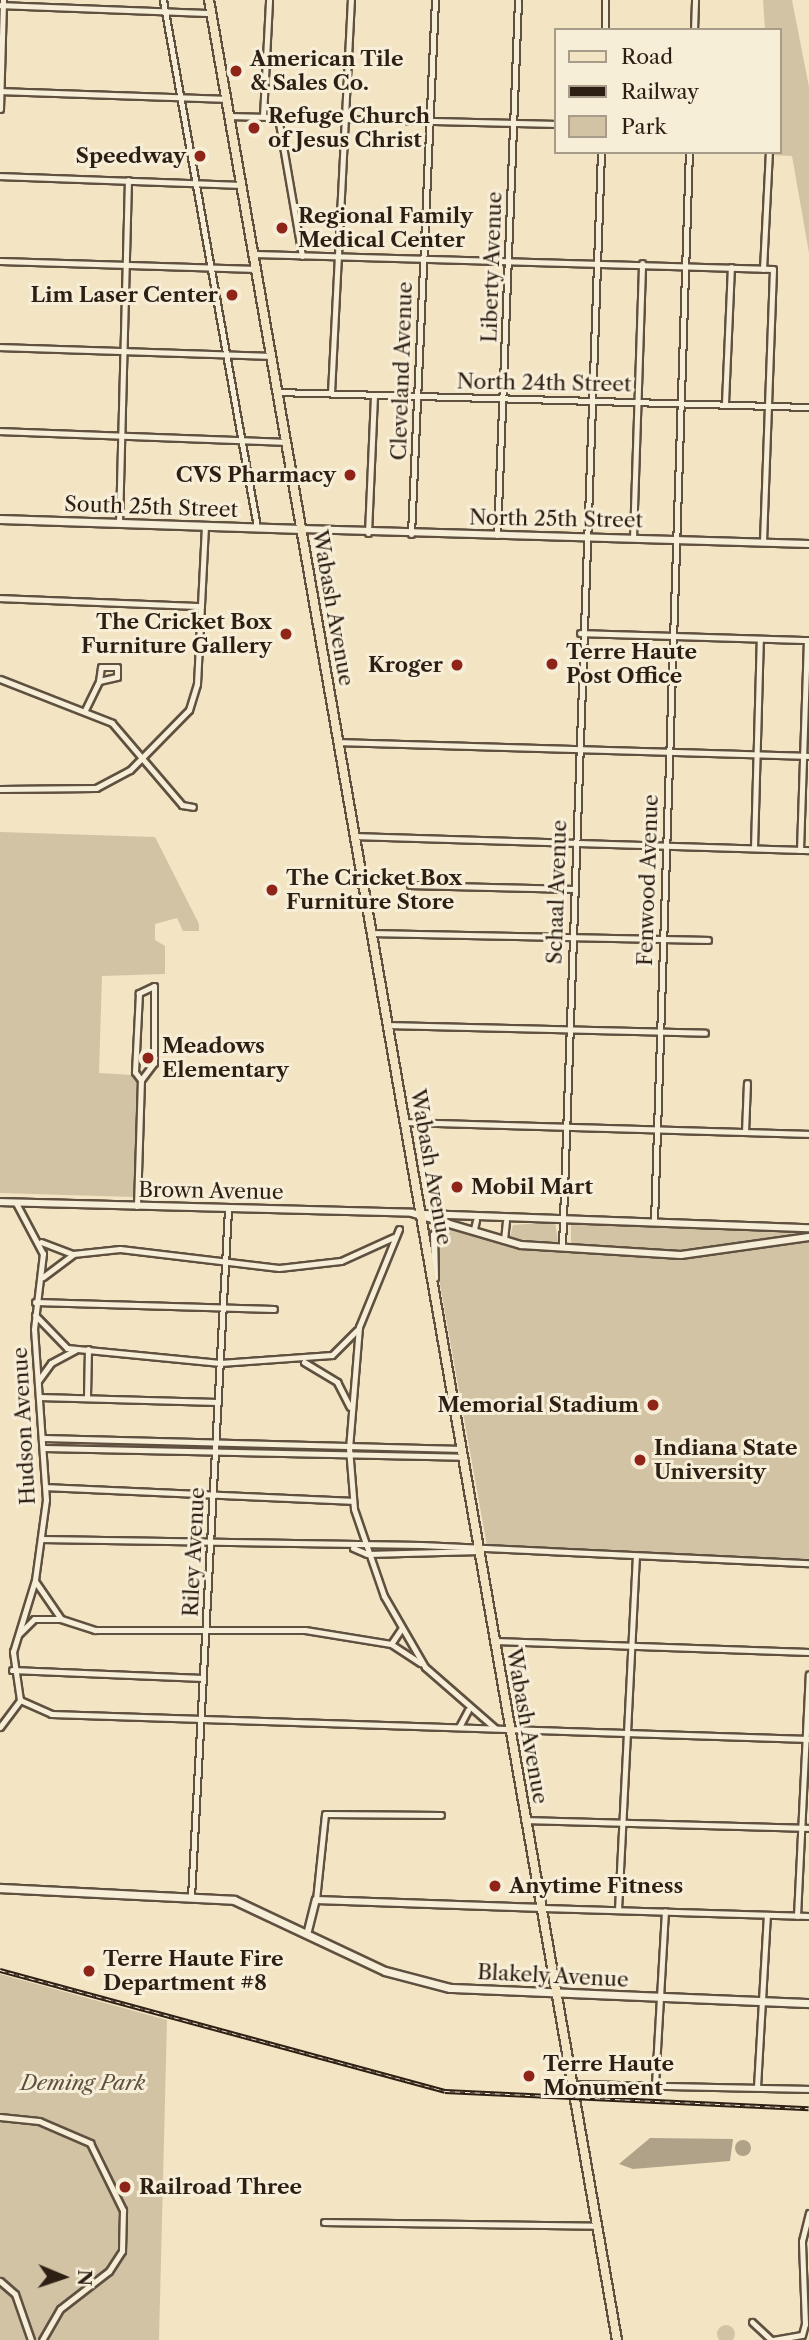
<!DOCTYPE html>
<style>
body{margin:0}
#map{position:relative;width:809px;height:2340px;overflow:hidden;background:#f3e5c3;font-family:"Libre Caslon Text",serif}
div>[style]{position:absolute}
.green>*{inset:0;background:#d2c3a5}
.round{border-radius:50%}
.water>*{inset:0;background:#b0a288}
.roads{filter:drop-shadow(2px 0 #5f5040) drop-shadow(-2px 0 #5f5040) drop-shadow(0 2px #5f5040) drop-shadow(0 -2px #5f5040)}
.minor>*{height:5px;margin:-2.5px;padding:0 2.5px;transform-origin:2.5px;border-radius:2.5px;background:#f7eed8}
.tertiary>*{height:6px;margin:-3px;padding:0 3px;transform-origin:3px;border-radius:3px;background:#f7eed8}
.secondary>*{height:7px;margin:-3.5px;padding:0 3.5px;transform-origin:3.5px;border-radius:3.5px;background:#f7eed8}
.primary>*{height:8px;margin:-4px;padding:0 4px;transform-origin:4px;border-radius:4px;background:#f3e5c3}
.rail>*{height:4.5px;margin-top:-2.25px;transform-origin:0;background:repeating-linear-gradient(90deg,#f7eed8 0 5px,#2e1f15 0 10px);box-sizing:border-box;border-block:2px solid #2e1f15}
.dots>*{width:19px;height:19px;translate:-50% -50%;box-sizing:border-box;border:4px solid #f7eed8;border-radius:50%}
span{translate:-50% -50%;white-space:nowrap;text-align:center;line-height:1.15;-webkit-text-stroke:6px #f7eed8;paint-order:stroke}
.poi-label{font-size:21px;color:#2e1f15;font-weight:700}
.left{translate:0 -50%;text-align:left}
.right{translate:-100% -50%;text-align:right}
.street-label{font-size:21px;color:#2e1f15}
.park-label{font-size:21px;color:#5f5040;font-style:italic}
.legend{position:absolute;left:554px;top:28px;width:228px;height:126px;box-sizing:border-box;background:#f7eed8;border:2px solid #a79b8a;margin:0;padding:9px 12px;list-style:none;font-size:21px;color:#2e1f15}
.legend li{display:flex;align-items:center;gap:14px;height:35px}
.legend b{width:35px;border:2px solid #a79b8a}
.north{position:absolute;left:28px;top:2242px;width:70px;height:70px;-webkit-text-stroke:5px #f7eed8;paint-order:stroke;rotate:92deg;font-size:19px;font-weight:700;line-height:28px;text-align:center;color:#2e1f15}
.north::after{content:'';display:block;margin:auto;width:24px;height:32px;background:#2e1f15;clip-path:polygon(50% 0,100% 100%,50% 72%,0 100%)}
</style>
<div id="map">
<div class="green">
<div style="clip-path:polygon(763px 0,792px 0,809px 87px,809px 253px,792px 156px,769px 155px,779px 152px,779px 30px,765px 30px)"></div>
<div style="clip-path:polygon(0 832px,155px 837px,199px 924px,199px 931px,183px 931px,177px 918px,155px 924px,155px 940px,165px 946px,165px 974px,102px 976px,99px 1073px,132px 1075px,138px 1084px,133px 1197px,0 1193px)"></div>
<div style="clip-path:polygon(555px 1222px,558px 1241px,553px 1245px,510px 1237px,513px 1225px)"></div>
<div style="clip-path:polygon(571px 1222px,809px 1230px,809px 1234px,677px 1252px,571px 1244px)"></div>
<div style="clip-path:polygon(452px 1225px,524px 1248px,683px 1257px,809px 1239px,809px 1559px,487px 1546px,440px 1285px,437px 1235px)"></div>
<div style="clip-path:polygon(0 1974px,167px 2020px,159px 2340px,0 2340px)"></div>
<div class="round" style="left:717px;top:2325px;width:18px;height:18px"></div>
</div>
<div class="water">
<div style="clip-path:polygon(650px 2138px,733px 2139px,730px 2161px,633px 2169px,619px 2164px)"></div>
<div class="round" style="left:735px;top:2140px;width:16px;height:16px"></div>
</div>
<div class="roads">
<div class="minor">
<div style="left:163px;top:0;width:535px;rotate:79.89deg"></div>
<div style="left:0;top:5px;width:211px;rotate:2.2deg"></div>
<div style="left:605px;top:30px;width:30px;rotate:-90deg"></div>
<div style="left:694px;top:30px;width:30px;rotate:-88deg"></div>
<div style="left:0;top:91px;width:227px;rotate:2deg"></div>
<div style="left:0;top:109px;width:109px;rotate:-88.4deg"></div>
<div style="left:230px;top:116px;width:325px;rotate:1.4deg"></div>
<div style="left:263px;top:116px;width:116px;rotate:-87deg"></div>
<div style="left:278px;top:117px;width:141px;rotate:80.2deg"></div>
<div style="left:0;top:176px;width:240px;rotate:2.1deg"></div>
<div style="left:255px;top:254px;width:518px;rotate:1.66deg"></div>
<div style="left:773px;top:269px;width:273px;rotate:92.1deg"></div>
<div style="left:0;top:261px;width:257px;rotate:1.8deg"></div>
<div style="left:763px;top:269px;width:117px;rotate:-87.1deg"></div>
<div style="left:0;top:347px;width:271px;rotate:1.9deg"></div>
<div style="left:277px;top:392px;width:532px;rotate:1.62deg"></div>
<div style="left:331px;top:393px;width:394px;rotate:-87.1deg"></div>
<div style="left:725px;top:403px;width:136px;rotate:-87.5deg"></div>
<div style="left:0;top:431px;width:286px;rotate:2.2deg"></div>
<div style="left:119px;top:523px;width:343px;rotate:-88.5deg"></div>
<div style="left:368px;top:533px;width:138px;rotate:-87.5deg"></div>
<div style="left:411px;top:534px;width:535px;rotate:-87.43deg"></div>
<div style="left:497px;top:535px;width:535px;rotate:-87.75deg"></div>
<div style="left:633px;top:538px;width:275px;rotate:-88.1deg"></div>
<div style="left:0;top:598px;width:201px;rotate:2.3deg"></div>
<div style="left:580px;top:633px;width:229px;rotate:1.8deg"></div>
<div style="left:0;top:679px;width:120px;rotate:21.4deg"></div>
<div style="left:112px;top:723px;width:108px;rotate:49.5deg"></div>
<div style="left:182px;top:805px;width:11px;rotate:10deg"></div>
<div style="left:85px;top:710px;width:32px;rotate:-64deg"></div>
<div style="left:99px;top:681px;width:18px;rotate:-13deg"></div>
<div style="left:117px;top:677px;width:10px;rotate:-90deg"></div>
<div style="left:117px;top:667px;width:16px;rotate:180deg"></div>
<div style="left:101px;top:667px;width:14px;rotate:98deg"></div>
<div style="left:338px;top:742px;width:471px;rotate:1.7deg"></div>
<div style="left:0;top:789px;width:96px;rotate:-0.6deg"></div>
<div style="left:96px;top:788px;width:38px;rotate:-28deg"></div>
<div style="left:130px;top:770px;width:84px;rotate:-45.5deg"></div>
<div style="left:189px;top:710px;width:27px;rotate:-73deg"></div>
<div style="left:197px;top:684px;width:158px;rotate:-87.1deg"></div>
<div style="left:355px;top:836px;width:454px;rotate:1.8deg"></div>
<div style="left:754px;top:848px;width:209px;rotate:-88.4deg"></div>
<div style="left:800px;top:850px;width:210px;rotate:-88.1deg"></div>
<div style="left:410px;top:885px;width:162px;rotate:1.4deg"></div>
<div style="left:372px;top:933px;width:336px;rotate:1.2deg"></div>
<div style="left:388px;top:1025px;width:317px;rotate:1.4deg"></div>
<div style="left:405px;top:1122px;width:404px;rotate:1.7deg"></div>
<div style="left:745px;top:1132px;width:49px;rotate:-87.7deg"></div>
<div style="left:137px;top:1206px;width:126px;rotate:-88.2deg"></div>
<div style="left:141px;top:1080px;width:21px;rotate:-53deg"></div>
<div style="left:154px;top:1063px;width:77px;rotate:-90deg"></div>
<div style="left:154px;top:986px;width:17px;rotate:155deg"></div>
<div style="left:139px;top:993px;width:79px;rotate:92.9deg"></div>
<div style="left:135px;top:1072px;width:10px;rotate:53deg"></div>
<div style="left:654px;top:1222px;width:1071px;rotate:-88.13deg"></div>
<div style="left:399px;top:1229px;width:106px;rotate:112.2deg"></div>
<div style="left:359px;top:1327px;width:121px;rotate:94.7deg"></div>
<div style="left:349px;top:1448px;width:61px;rotate:85.3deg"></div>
<div style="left:354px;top:1509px;width:92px;rotate:71deg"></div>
<div style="left:384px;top:1596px;width:82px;rotate:60deg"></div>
<div style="left:425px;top:1667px;width:93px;rotate:41.1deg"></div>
<div style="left:474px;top:1229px;width:9px;rotate:-77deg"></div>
<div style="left:504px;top:1240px;width:19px;rotate:-84deg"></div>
<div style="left:41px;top:1242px;width:34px;rotate:21deg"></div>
<div style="left:73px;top:1254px;width:47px;rotate:-6.1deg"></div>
<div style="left:120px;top:1249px;width:160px;rotate:6.8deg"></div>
<div style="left:279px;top:1268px;width:62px;rotate:-6.4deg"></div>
<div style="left:341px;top:1261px;width:58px;rotate:-24.4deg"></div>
<div style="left:562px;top:1247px;width:1096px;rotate:-87.96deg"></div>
<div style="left:43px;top:1277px;width:38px;rotate:-37deg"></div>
<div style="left:35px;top:1302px;width:239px;rotate:1.7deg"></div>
<div style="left:35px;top:1315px;width:46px;rotate:45.9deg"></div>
<div style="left:67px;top:1348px;width:154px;rotate:5.6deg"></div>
<div style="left:220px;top:1363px;width:112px;rotate:-4.1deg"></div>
<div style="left:332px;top:1355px;width:35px;rotate:-45deg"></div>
<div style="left:304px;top:1362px;width:39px;rotate:31deg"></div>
<div style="left:337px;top:1382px;width:28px;rotate:63deg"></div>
<div style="left:38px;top:1381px;width:22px;rotate:-54deg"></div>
<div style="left:51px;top:1363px;width:27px;rotate:-28deg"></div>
<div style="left:87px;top:1396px;width:47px;rotate:-88.8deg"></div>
<div style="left:39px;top:1397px;width:178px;rotate:1.6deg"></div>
<div style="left:43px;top:1438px;width:419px;rotate:1.5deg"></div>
<div style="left:44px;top:1448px;width:419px;rotate:1.2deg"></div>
<div style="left:46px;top:1487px;width:307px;rotate:2.6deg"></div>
<div style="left:41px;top:1539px;width:380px;rotate:0.9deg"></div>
<div style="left:421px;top:1545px;width:388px;rotate:2.7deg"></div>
<div style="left:353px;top:1548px;width:15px;rotate:23deg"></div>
<div style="left:367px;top:1554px;width:113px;rotate:-1.5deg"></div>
<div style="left:35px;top:1581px;width:46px;rotate:55.6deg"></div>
<div style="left:61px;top:1619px;width:36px;rotate:18deg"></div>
<div style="left:95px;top:1630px;width:210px"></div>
<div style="left:305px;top:1630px;width:87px;rotate:9.2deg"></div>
<div style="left:391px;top:1644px;width:18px;rotate:-56deg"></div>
<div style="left:19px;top:1634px;width:21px;rotate:-45deg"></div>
<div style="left:34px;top:1619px;width:27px"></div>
<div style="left:495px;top:1641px;width:314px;rotate:2deg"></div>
<div style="left:391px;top:1644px;width:35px;rotate:33deg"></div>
<div style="left:12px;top:1670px;width:191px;rotate:2.4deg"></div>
<div style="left:20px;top:1700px;width:34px;rotate:24deg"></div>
<div style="left:51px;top:1714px;width:758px;rotate:1.89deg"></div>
<div style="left:0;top:1727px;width:34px;rotate:-53deg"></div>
<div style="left:20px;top:1700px;width:49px;rotate:-98.3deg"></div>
<div style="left:13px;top:1652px;width:75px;rotate:-73deg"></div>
<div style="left:35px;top:1580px;width:81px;rotate:-82.2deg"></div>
<div style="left:46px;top:1500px;width:171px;rotate:-94deg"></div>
<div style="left:34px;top:1329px;width:76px;rotate:-83.2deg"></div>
<div style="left:43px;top:1254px;width:58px;rotate:-117.9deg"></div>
<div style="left:459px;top:1727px;width:19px;rotate:-62deg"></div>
<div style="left:526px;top:1820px;width:283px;rotate:1.6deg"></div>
<div style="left:191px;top:1897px;width:689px;rotate:-86.92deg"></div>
<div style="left:316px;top:1900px;width:86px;rotate:-84deg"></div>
<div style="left:325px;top:1814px;width:116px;rotate:0.5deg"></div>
<div style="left:543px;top:1908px;width:266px;rotate:1.7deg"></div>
<div style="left:618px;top:1910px;width:353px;rotate:-87.1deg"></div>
<div style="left:797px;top:1916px;width:242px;rotate:-87.2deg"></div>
<div style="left:573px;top:2084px;width:236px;rotate:1.2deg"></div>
<div style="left:655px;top:2084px;width:173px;rotate:-86.7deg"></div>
<div style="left:757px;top:2087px;width:172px;rotate:-86.7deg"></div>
<div style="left:0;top:2117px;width:39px;rotate:6deg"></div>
<div style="left:39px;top:2121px;width:56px;rotate:23.3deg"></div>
<div style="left:90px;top:2143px;width:75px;rotate:63.8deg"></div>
<div style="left:123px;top:2210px;width:41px;rotate:91.4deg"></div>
<div style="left:122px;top:2251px;width:24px;rotate:123deg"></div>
<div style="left:109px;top:2271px;width:62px;rotate:142.2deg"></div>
<div style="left:60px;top:2309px;width:36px;rotate:120deg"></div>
<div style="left:324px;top:2222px;width:273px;rotate:0.8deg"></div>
<div style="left:0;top:2281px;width:20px;rotate:41deg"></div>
<div style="left:15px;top:2294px;width:49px;rotate:70.8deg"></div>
<div style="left:752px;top:2322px;width:26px;rotate:43deg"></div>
<div style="left:773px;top:2340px;width:29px;rotate:-10deg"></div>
<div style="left:802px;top:2335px;width:11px;rotate:-75deg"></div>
<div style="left:805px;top:2324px;width:83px;rotate:-92.1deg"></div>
<div style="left:802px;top:2241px;width:29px;rotate:-76deg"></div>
</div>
<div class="tertiary">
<div style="left:302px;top:529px;width:507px;rotate:1.69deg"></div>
<div style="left:0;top:1202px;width:412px;rotate:1.5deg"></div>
<div style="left:412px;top:1213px;width:114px;rotate:16.4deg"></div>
<div style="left:521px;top:1245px;width:160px;rotate:3.6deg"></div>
<div style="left:681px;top:1255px;width:129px;rotate:-8deg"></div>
<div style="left:423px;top:1214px;width:386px;rotate:2.1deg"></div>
<div style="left:435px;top:1278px;width:43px;rotate:-91.3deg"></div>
<div style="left:434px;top:1235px;width:18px;rotate:-41deg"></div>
<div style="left:308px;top:1931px;width:32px;rotate:-76deg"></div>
<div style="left:316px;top:1900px;width:227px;rotate:2deg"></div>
</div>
<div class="secondary">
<div style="left:0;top:519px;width:302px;rotate:1.9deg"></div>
<div style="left:0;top:1888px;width:234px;rotate:2.9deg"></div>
<div style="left:234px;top:1900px;width:167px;rotate:25.2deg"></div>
<div style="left:385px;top:1971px;width:67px;rotate:14.7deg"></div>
<div style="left:450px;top:1988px;width:359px;rotate:2.4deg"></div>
</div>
<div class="primary">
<div style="left:209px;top:0;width:2375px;rotate:80.11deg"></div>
</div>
</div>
<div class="rail">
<div style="left:0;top:1970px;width:461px;rotate:15.2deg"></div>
<div style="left:445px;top:2091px;width:364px;rotate:2.7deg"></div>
</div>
<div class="dots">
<div style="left:236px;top:71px;background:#8f2418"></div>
<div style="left:254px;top:128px;background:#8f2418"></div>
<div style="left:200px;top:156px;background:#8f2418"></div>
<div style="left:282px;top:228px;background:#8f2418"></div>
<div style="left:232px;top:295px;background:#8f2418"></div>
<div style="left:350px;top:475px;background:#8f2418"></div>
<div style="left:286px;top:634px;background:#8f2418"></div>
<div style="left:552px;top:664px;background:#8f2418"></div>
<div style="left:457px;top:665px;background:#8f2418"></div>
<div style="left:272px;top:890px;background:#8f2418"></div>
<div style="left:148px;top:1058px;background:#8f2418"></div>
<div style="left:457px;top:1187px;background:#8f2418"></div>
<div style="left:653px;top:1405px;background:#8f2418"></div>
<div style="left:640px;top:1460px;background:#8f2418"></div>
<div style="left:495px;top:1886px;background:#8f2418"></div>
<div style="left:89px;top:1971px;background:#8f2418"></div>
<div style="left:529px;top:2076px;background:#8f2418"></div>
<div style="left:125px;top:2187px;background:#8f2418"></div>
</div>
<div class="poi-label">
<span class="left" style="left:250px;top:71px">American Tile<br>&amp; Sales Co.</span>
<span class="left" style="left:268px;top:128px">Refuge Church<br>of Jesus Christ</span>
<span class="right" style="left:186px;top:156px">Speedway</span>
<span class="left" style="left:298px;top:228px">Regional Family<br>Medical Center</span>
<span class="right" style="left:218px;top:295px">Lim Laser Center</span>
<span class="right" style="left:336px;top:475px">CVS Pharmacy</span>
<span class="right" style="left:272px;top:634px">The Cricket Box<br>Furniture Gallery</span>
<span class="left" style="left:566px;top:664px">Terre Haute<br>Post Office</span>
<span class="right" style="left:443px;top:665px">Kroger</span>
<span class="left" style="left:286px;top:890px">The Cricket Box<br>Furniture Store</span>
<span class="left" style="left:162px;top:1058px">Meadows<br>Elementary</span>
<span class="left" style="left:471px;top:1187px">Mobil Mart</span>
<span class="right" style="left:639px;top:1405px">Memorial Stadium</span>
<span class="left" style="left:654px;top:1460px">Indiana State<br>University</span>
<span class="left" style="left:509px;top:1886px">Anytime Fitness</span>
<span class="left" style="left:103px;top:1971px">Terre Haute Fire<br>Department #8</span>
<span class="left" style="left:543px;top:2076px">Terre Haute<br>Monument</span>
<span class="left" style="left:139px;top:2187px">Railroad Three</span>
</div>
<div class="street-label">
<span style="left:492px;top:267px;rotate:-88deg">Liberty Avenue</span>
<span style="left:402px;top:371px;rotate:-88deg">Cleveland Avenue</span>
<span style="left:544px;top:383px;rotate:1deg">North 24th Street</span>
<span style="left:151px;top:507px;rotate:2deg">South 25th Street</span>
<span style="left:556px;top:519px;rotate:1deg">North 25th Street</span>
<span style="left:333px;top:608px;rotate:80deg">Wabash Avenue</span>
<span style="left:648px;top:880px;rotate:-88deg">Fenwood Avenue</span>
<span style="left:557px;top:892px;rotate:-88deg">Schaal Avenue</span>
<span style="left:431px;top:1167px;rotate:80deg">Wabash Avenue</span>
<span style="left:211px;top:1191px;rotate:1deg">Brown Avenue</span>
<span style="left:24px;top:1426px;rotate:-93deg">Hudson Avenue</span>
<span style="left:194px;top:1552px;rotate:-87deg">Riley Avenue</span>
<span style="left:527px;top:1726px;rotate:80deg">Wabash Avenue</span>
<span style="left:553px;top:1976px;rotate:3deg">Blakely Avenue</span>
</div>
<div class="park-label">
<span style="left:83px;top:2083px">Deming Park</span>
</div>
<ul class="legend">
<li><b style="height:9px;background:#f3e5c3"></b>Road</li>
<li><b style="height:9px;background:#2e1f15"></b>Railway</li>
<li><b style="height:19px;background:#d2c3a5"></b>Park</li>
</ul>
<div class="north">N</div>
</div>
